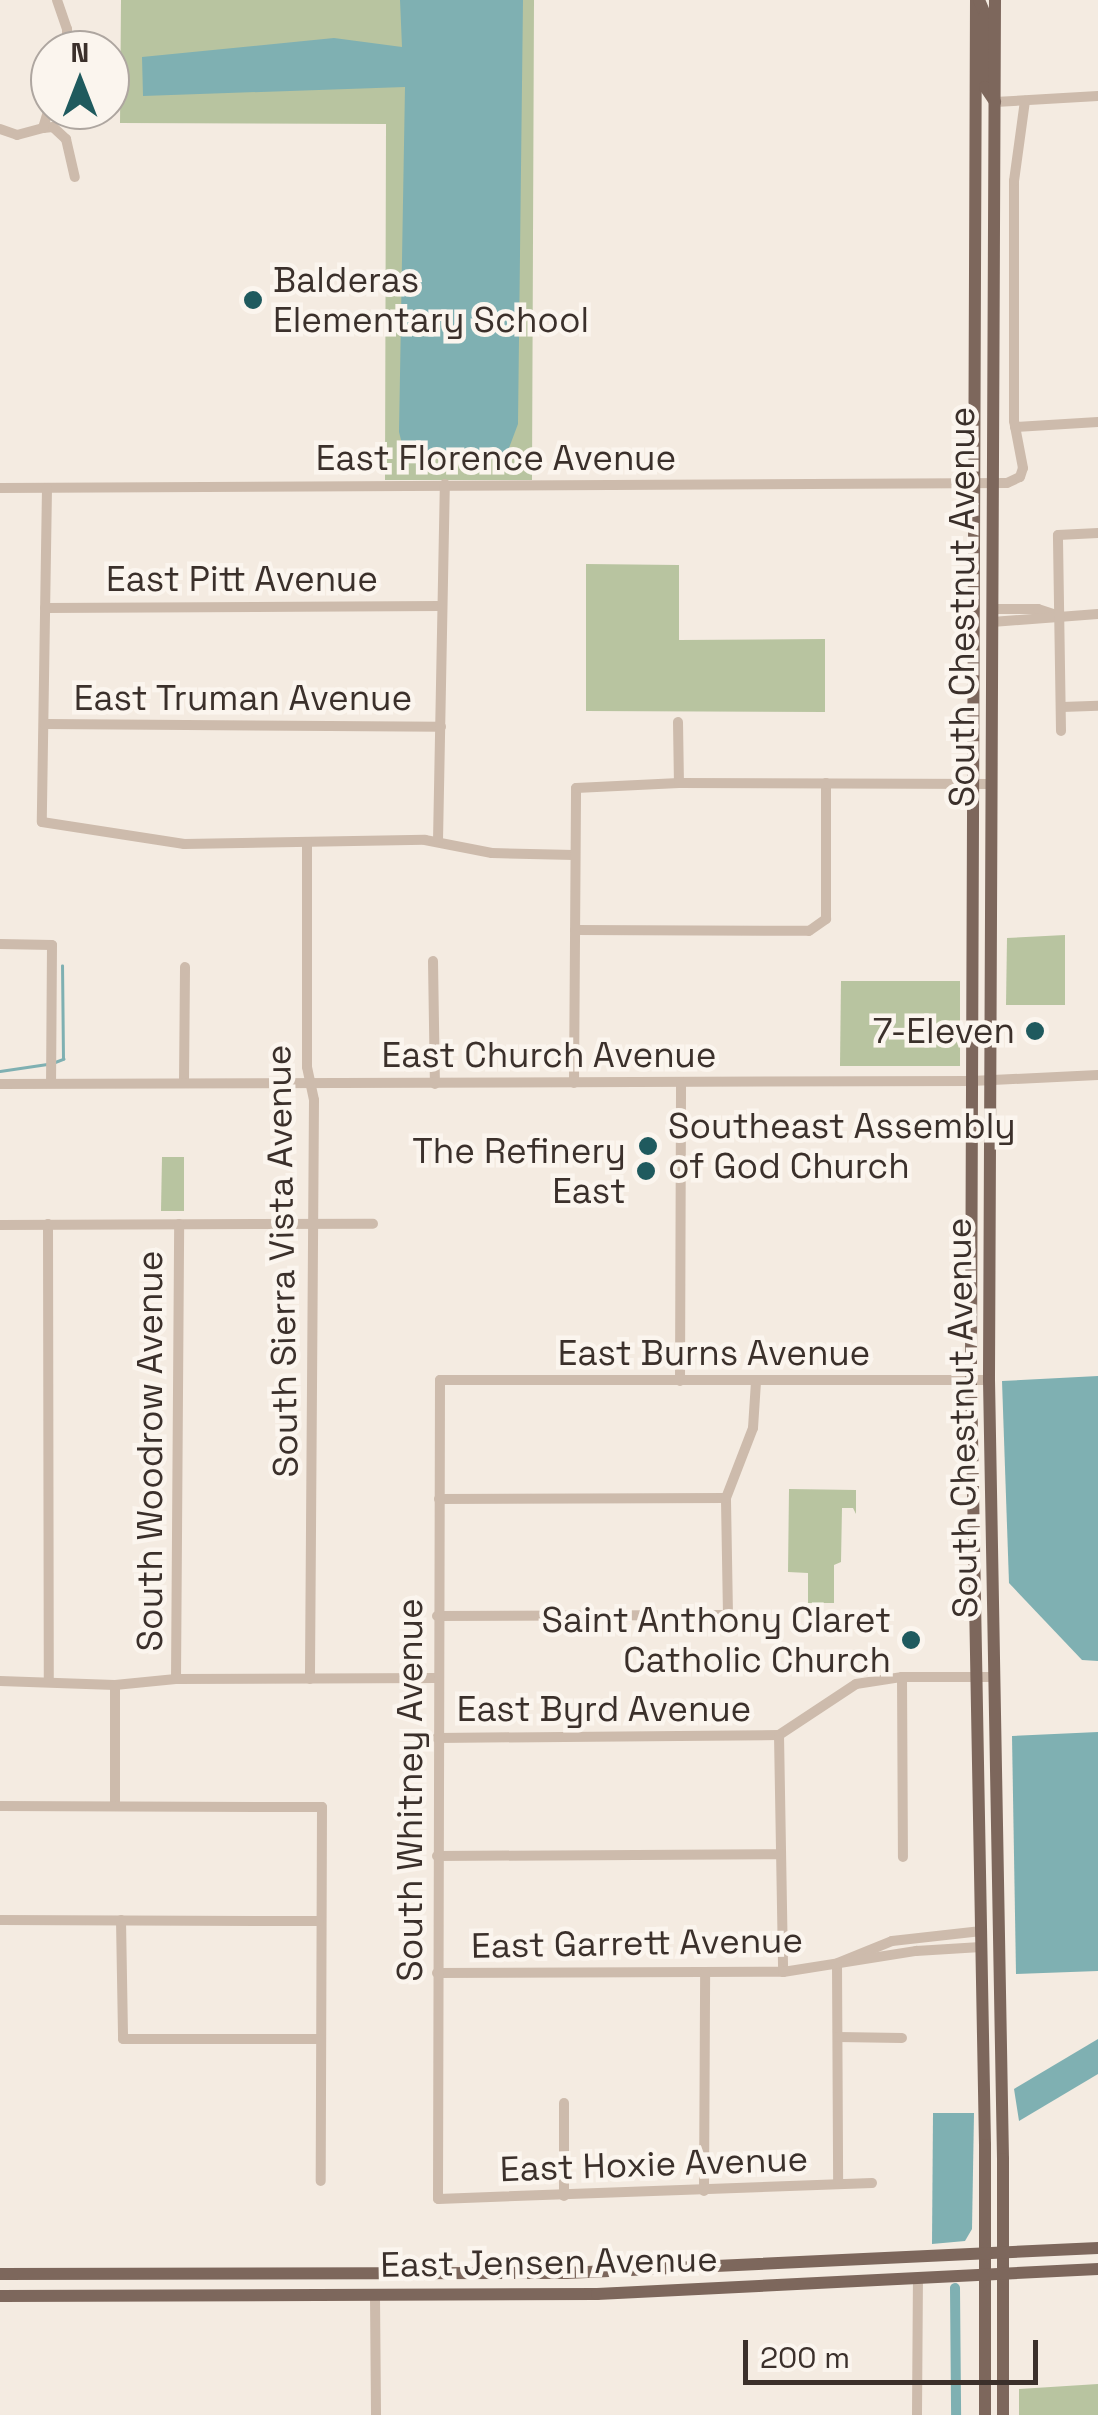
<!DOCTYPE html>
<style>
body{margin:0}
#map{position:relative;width:1098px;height:2415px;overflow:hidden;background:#f4ebe1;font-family:"Space Grotesk",sans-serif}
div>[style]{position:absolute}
.green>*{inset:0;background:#b8c4a0}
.water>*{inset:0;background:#7fb0b2}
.stream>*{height:2.5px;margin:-1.25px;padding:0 1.25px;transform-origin:1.25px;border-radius:1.25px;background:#7fb0b2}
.canal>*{height:10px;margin:-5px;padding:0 5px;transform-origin:5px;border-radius:5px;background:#7fb0b2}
.minor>*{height:10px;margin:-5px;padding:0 5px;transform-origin:5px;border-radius:5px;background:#cdbbac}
.major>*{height:12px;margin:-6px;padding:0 6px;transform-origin:6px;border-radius:6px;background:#7d675c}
.dots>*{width:28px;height:28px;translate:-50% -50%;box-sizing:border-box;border:5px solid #fbf5ee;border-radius:50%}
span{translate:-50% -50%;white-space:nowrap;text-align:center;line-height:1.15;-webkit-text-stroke:9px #fbf5ee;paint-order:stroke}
.poi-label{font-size:35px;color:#3b302b}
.left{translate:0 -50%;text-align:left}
.right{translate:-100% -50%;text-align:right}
.street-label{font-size:35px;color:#3b302b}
.north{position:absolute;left:30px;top:30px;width:100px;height:100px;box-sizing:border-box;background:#fbf5ee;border:2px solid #aea6a0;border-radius:50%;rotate:0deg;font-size:28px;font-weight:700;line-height:40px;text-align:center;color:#3b302b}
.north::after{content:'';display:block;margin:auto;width:35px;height:45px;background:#1f5a5e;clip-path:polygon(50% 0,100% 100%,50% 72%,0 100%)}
.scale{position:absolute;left:743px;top:2340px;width:295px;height:45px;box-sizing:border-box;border:5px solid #3b302b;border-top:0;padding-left:12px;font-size:30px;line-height:35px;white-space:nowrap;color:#3b302b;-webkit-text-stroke:8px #fbf5ee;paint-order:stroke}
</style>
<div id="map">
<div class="green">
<div style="clip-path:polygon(121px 0,534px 0,532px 480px,385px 480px,386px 124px,120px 123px)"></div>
<div style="clip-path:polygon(586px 564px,679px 565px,679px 640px,825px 639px,825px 712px,586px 711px)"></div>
<div style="clip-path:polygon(1065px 935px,1065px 1005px,1006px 1005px,1007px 938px)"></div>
<div style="clip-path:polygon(841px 981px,960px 981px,960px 1066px,840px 1066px)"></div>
<div style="clip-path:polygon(162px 1157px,184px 1157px,184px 1211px,161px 1211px)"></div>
<div style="clip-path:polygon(789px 1489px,856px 1490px,856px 1514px,853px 1508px,842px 1508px,841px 1562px,834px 1565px,834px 1603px,808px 1603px,808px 1573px,788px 1572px)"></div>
<div style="clip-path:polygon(1098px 2384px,1098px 2415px,1019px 2415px,1019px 2389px)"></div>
</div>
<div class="water">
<div style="clip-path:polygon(400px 0,523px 0,518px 424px,509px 448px,500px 454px,419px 459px,403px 448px,399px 432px,405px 87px,143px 96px,142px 57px,334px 38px,402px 47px)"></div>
<div style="clip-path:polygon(1098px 1376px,1098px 1661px,1082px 1660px,1009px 1583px,1002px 1381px)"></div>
<div style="clip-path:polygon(1098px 1732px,1098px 1971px,1016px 1974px,1012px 1736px)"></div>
<div style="clip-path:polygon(1098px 2039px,1098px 2074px,1019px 2121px,1014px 2089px)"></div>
<div style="clip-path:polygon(933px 2113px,974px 2113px,972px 2229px,965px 2241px,932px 2244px)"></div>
</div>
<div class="stream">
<div style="left:55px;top:1062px;width:9px;rotate:-21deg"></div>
<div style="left:63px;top:1059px;width:93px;rotate:-90.6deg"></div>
<div style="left:0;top:1071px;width:49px;rotate:-8.3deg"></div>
</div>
<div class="canal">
<div style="left:955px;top:2288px;width:127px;rotate:89.5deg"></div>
</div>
<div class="minor">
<div style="left:57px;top:0;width:31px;rotate:71deg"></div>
<div style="left:67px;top:29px;width:21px;rotate:90deg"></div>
<div style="left:995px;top:102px;width:103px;rotate:-3.3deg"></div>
<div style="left:43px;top:128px;width:10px;rotate:-6deg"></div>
<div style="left:53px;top:127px;width:18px;rotate:43deg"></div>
<div style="left:66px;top:139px;width:39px;rotate:77deg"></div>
<div style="left:0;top:129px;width:18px;rotate:19deg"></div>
<div style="left:17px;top:135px;width:27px;rotate:-15deg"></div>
<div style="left:43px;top:128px;width:24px;rotate:-73deg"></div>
<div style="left:1015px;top:427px;width:83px;rotate:-3.4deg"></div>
<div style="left:0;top:488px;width:1007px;rotate:-0.28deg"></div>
<div style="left:1007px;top:483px;width:14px;rotate:-25deg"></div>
<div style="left:1020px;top:477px;width:9px;rotate:-72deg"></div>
<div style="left:1023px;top:468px;width:48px;rotate:-100.8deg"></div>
<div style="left:1014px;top:421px;width:240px;rotate:-90deg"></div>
<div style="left:1014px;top:181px;width:81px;rotate:-82.2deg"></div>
<div style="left:47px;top:488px;width:334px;rotate:90.9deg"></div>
<div style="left:42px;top:822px;width:144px;rotate:8.8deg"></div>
<div style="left:184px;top:844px;width:241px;rotate:-1deg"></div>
<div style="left:425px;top:840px;width:68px;rotate:11deg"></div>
<div style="left:492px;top:853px;width:82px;rotate:1.4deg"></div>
<div style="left:45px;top:608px;width:395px;rotate:-0.3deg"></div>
<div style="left:992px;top:609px;width:46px"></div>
<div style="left:1038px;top:609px;width:20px;rotate:18deg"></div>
<div style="left:992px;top:622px;width:106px;rotate:-4.3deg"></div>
<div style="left:1062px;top:707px;width:36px;rotate:-2deg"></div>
<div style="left:678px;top:722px;width:61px;rotate:89.1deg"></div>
<div style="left:45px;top:724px;width:396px;rotate:0.4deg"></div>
<div style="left:1061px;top:731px;width:196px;rotate:-90.9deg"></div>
<div style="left:1058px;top:535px;width:40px;rotate:-2.9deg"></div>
<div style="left:438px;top:841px;width:357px;rotate:-88.9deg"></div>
<div style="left:307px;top:842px;width:225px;rotate:90deg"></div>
<div style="left:307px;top:1067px;width:34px;rotate:78deg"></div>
<div style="left:314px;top:1100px;width:579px;rotate:90.4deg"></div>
<div style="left:575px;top:930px;width:234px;rotate:0.2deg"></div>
<div style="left:809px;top:931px;width:21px;rotate:-35deg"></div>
<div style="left:826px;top:919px;width:136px;rotate:-90deg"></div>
<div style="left:0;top:944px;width:52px;rotate:1.1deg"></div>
<div style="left:52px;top:945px;width:138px;rotate:90.4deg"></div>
<div style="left:433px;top:961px;width:123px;rotate:89.1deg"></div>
<div style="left:184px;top:1083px;width:116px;rotate:-89.5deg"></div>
<div style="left:574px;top:1083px;width:295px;rotate:-89.6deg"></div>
<div style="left:576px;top:788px;width:103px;rotate:-2.8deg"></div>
<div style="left:679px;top:783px;width:313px;rotate:0.2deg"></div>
<div style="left:0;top:1084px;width:972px;rotate:-0.18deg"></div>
<div style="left:972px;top:1081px;width:126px;rotate:-2.7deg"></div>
<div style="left:48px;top:1224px;width:458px;rotate:89.9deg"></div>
<div style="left:0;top:1225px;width:373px;rotate:-0.2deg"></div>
<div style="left:680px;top:1381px;width:299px;rotate:-89.8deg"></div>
<div style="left:439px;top:1499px;width:287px;rotate:-0.2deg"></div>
<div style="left:437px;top:1616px;width:291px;rotate:-0.2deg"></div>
<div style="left:728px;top:1615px;width:117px;rotate:-91deg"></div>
<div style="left:726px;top:1498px;width:75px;rotate:-68.9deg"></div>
<div style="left:753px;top:1428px;width:47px;rotate:-86.3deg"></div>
<div style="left:902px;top:1677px;width:180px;rotate:89.7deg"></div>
<div style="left:176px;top:1679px;width:455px;rotate:-89.6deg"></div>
<div style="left:0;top:1681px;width:115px;rotate:2deg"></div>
<div style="left:115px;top:1685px;width:61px;rotate:-5.6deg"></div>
<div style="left:176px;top:1679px;width:262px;rotate:-0.2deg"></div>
<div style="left:115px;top:1685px;width:120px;rotate:90deg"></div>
<div style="left:779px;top:1735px;width:237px;rotate:89deg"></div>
<div style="left:437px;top:1738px;width:342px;rotate:-0.5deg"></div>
<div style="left:779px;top:1735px;width:92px;rotate:-33.5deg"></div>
<div style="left:856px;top:1684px;width:47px;rotate:-8.7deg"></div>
<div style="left:902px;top:1677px;width:93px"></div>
<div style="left:0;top:1806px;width:322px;rotate:0.2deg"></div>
<div style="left:322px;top:1807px;width:374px;rotate:90.2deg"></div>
<div style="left:437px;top:1856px;width:344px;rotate:-0.3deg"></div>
<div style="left:0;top:1920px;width:319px;rotate:0.2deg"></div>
<div style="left:121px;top:1920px;width:119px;rotate:89deg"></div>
<div style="left:123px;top:2039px;width:198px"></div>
<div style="left:838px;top:1963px;width:58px;rotate:-22.2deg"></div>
<div style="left:892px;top:1941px;width:90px;rotate:-6.4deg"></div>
<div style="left:837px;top:1964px;width:220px;rotate:89.7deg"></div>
<div style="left:437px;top:1973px;width:346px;rotate:-0.2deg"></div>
<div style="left:783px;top:1972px;width:135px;rotate:-9deg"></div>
<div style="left:916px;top:1951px;width:65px;rotate:-3.5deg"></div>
<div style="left:838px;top:2037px;width:64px;rotate:0.9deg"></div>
<div style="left:564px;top:2103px;width:93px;rotate:90deg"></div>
<div style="left:872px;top:2183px;width:434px;rotate:177.9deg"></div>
<div style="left:438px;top:2199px;width:819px;rotate:-89.86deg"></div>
<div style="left:440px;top:1380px;width:549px"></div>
<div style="left:704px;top:2191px;width:218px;rotate:-89.7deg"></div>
<div style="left:375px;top:2297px;width:118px;rotate:89.5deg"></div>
<div style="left:917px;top:2415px;width:136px;rotate:-89.6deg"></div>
</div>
<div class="major">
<div style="left:976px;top:0;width:1381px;rotate:90.21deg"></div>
<div style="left:971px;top:1381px;width:764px;rotate:88.95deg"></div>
<div style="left:985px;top:2145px;width:270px;rotate:90deg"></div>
<div style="left:979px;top:0;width:15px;rotate:67deg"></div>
<div style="left:985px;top:14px;width:73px;rotate:90deg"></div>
<div style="left:985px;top:87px;width:18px;rotate:56deg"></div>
<div style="left:995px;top:0;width:1380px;rotate:90.25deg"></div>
<div style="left:989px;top:1380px;width:779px;rotate:88.97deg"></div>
<div style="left:1003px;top:2159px;width:256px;rotate:90deg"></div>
<div style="left:0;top:2274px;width:566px;rotate:-0.1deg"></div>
<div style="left:566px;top:2273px;width:533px;rotate:-2.69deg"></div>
<div style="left:0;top:2296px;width:597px;rotate:-0.19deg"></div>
<div style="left:597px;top:2294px;width:502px;rotate:-2.86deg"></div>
</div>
<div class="dots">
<div style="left:253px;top:300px;background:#1f5a5e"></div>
<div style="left:1035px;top:1031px;background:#1f5a5e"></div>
<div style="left:648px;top:1146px;background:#1f5a5e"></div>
<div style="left:646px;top:1171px;background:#1f5a5e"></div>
<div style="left:911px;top:1640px;background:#1f5a5e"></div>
</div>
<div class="poi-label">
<span class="left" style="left:273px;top:300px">Balderas<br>Elementary School</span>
<span class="right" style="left:1015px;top:1031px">7-Eleven</span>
<span class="left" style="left:668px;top:1146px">Southeast Assembly<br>of God Church</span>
<span class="right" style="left:626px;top:1171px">The Refinery<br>East</span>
<span class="right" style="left:891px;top:1640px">Saint Anthony Claret<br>Catholic Church</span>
</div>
<div class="street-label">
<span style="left:496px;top:458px">East Florence Avenue</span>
<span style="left:242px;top:579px">East Pitt Avenue</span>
<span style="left:962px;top:607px;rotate:-90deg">South Chestnut Avenue</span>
<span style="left:243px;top:698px">East Truman Avenue</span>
<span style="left:549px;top:1055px">East Church Avenue</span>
<span style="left:282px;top:1261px;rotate:-91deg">South Sierra Vista Avenue</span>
<span style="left:714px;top:1353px">East Burns Avenue</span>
<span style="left:962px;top:1418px;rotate:-91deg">South Chestnut Avenue</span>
<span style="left:150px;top:1451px;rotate:-90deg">South Woodrow Avenue</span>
<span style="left:604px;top:1709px">East Byrd Avenue</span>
<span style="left:410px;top:1790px;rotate:-90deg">South Whitney Avenue</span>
<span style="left:637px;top:1943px;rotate:-1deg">East Garrett Avenue</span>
<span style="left:654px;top:2164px;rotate:-2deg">East Hoxie Avenue</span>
<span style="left:549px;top:2262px;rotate:-1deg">East Jensen Avenue</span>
</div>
<div class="north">N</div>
<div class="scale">200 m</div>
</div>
